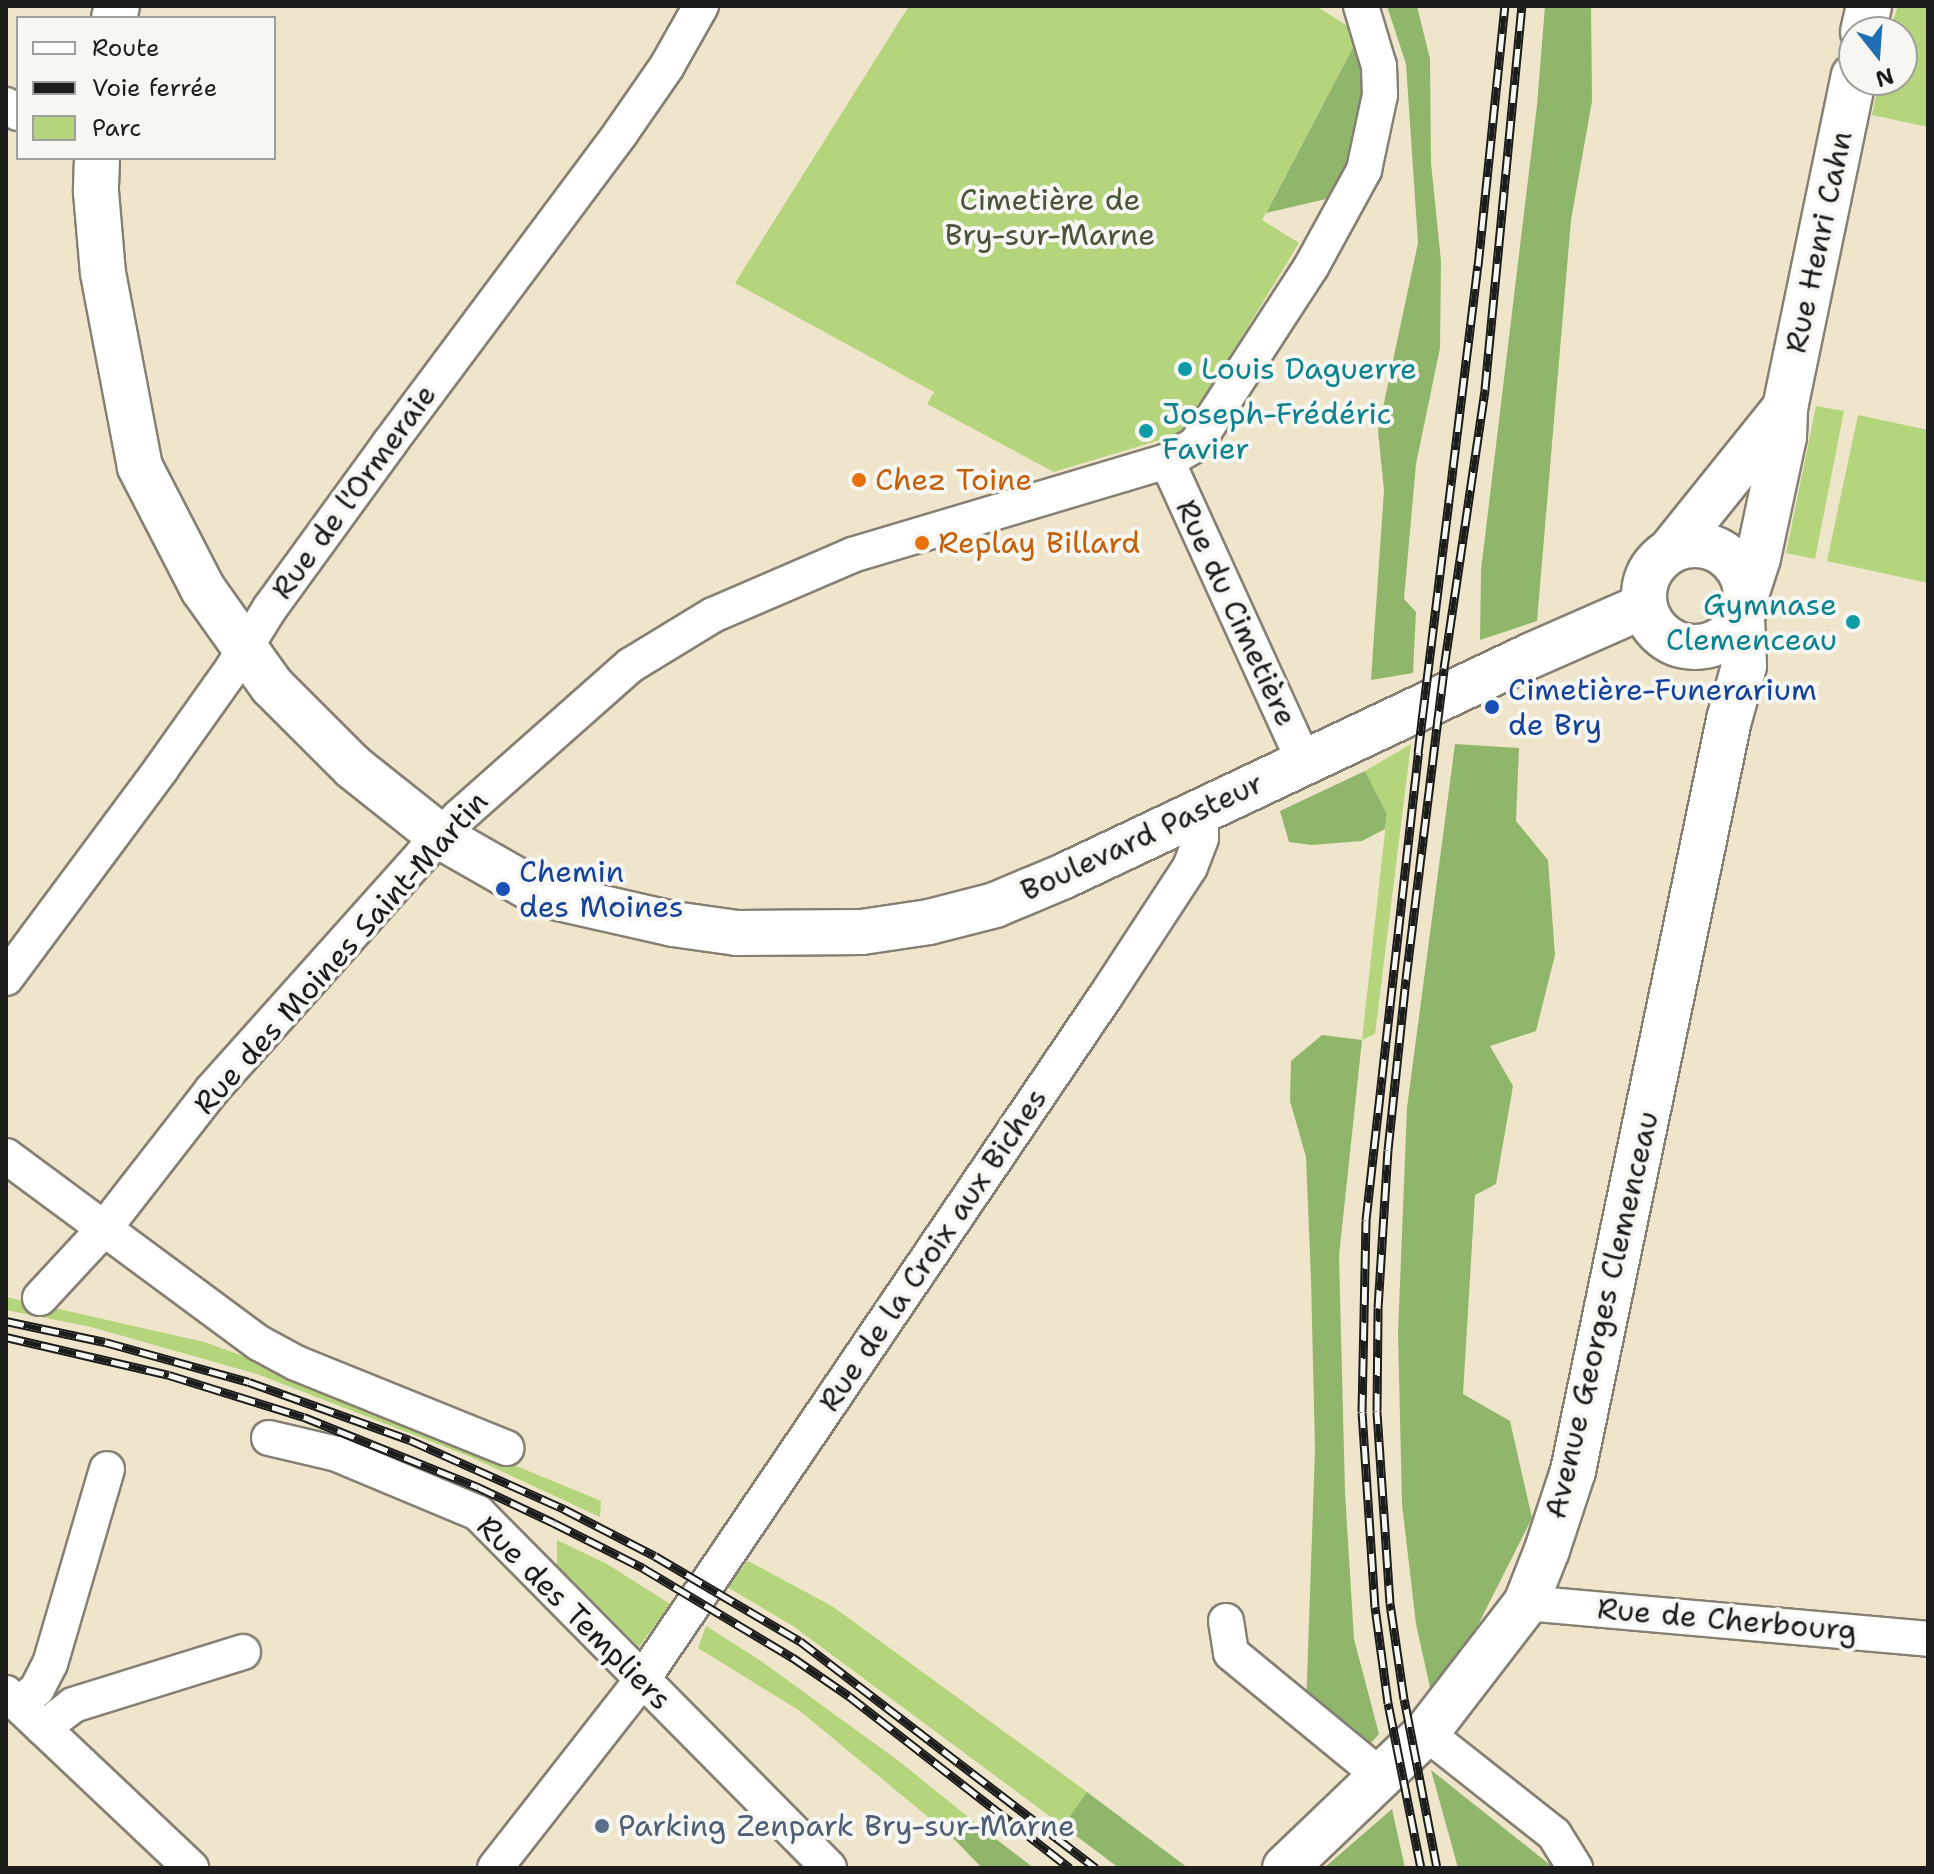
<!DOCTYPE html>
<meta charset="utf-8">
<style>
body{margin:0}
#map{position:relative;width:1934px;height:1874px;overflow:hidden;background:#efe5cb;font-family:"Shantell Sans",sans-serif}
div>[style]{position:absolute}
.green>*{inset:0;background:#b5d57c}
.forest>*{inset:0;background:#90b66c}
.roads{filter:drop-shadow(2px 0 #868074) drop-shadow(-2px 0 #868074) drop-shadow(0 2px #868074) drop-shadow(0 -2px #868074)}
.minor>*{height:34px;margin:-17px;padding:0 17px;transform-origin:17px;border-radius:17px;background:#fff}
.secondary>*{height:44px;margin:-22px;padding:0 22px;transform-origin:22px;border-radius:22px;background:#fff}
.secondary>.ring{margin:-22px;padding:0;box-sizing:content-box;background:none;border:44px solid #fff;border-radius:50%}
.rail>*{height:9px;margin-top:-4.5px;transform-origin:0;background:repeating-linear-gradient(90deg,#f6f6f2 0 18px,#1c1c1c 0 36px);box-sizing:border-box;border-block:2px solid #1c1c1c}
.dots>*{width:22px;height:22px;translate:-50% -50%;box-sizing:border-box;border:4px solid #f6f6f2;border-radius:50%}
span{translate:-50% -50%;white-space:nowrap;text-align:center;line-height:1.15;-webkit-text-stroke:8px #f6f6f2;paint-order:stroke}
.park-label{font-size:30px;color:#4a5439}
.street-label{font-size:30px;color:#1c1c1c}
.culture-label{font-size:30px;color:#0d838f}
.left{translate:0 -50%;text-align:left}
.right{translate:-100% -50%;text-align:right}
.food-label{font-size:30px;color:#c56008}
.transit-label{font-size:30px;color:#164399}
.service-label{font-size:30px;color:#4e5e75}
.frame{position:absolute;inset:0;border:8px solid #1c1c1c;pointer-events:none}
.legend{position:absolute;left:16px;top:16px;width:260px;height:144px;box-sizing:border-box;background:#f6f6f2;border:2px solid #9f9f9c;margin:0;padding:10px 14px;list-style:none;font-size:24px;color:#1c1c1c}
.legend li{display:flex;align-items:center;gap:16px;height:40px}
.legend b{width:40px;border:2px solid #9f9f9c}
.north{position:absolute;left:1838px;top:16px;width:80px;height:80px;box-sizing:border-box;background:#f6f6f2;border:2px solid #9f9f9c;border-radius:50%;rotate:163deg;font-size:22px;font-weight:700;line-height:32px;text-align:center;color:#1c1c1c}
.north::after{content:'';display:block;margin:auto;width:28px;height:36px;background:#1f6fb2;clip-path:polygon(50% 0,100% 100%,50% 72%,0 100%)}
</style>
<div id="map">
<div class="green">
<div style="clip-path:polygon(909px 6px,1316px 6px,1360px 34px,1262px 220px,1299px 243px,1183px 433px,1054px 472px,927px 404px,934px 392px,735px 283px)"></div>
<div style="clip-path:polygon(1898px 6px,1928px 6px,1928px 127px,1872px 115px,1879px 80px,1902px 80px,1902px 32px,1889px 32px)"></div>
<div style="clip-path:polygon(1816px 406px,1844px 411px,1815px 559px,1786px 553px)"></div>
<div style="clip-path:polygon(1858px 415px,1928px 430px,1928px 583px,1827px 561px)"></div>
<div style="clip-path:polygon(1411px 744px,1375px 1034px,1362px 1040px,1387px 814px,1365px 771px)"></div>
<div style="clip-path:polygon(6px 1297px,204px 1342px,299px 1376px,601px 1501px,600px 1517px,471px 1457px,257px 1374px,91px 1327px,6px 1310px)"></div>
<div style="clip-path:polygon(557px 1540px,607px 1564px,670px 1604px,639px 1647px,557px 1565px)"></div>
<div style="clip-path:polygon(748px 1561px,832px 1606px,1087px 1792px,1063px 1826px,793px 1626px,727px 1587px)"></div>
<div style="clip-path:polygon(706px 1626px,761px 1661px,900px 1762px,988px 1833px,962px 1820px,951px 1836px,800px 1711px,698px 1648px)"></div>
</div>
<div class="forest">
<div style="clip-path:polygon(1387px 6px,1417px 6px,1430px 59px,1431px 163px,1441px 261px,1440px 348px,1416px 464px,1404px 599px,1416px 612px,1413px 673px,1371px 680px,1384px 490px,1378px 431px,1418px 243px,1406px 64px)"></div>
<div style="clip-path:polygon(1545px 6px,1591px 6px,1592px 101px,1571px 220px,1537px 621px,1480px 640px,1481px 570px,1537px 105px)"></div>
<div style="clip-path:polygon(1360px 34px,1374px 79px,1349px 200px,1326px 199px,1266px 213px)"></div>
<div style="clip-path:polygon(1455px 744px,1519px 748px,1516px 821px,1548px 860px,1555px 955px,1536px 1031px,1490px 1046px,1513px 1086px,1496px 1184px,1475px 1195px,1463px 1394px,1510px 1421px,1532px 1518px,1435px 1710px,1416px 1624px,1402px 1504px,1398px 1333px,1407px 1108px)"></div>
<div style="clip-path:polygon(1365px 771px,1387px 814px,1385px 829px,1362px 841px,1312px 845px,1289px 842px,1280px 811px)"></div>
<div style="clip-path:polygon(1322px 1035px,1362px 1040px,1339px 1256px,1345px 1492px,1354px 1639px,1379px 1734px,1359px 1756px,1306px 1709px,1315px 1449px,1311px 1279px,1306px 1157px,1290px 1101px,1291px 1061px)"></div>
<div style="clip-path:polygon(1431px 1770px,1554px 1868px,1458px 1868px)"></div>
<div style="clip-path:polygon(1087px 1792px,1188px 1868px,1119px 1868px,1063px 1826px)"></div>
<div style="clip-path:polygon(1392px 1809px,1405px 1868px,1324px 1868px)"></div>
<div style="clip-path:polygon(961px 1820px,988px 1833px,1034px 1868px,982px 1868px,951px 1836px)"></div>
</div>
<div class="roads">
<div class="minor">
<div style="left:6px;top:105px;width:14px;rotate:34deg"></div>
<div style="left:1167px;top:461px;width:331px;rotate:65.5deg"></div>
<div style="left:6px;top:978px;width:260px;rotate:-53.4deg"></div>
<div style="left:161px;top:769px;width:123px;rotate:-54.6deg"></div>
<div style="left:232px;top:669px;width:72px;rotate:-58.1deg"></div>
<div style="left:270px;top:608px;width:203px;rotate:-54deg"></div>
<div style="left:389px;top:444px;width:387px;rotate:-53.3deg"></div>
<div style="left:620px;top:134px;width:83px;rotate:-55.3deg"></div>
<div style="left:667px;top:66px;width:69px;rotate:-60.5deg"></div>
<div style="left:6px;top:1156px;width:315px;rotate:36.5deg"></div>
<div style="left:259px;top:1343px;width:42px;rotate:28.4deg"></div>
<div style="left:296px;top:1363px;width:227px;rotate:22deg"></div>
<div style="left:40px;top:1298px;width:93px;rotate:-47.2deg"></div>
<div style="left:103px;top:1230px;width:177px;rotate:-52.1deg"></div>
<div style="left:212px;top:1090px;width:315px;rotate:-48.2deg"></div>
<div style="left:422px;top:855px;width:53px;rotate:-45.8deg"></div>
<div style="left:459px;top:817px;width:230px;rotate:-41.5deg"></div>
<div style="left:631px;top:665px;width:96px;rotate:-31.4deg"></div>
<div style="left:713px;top:615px;width:151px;rotate:-23.3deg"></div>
<div style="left:852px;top:555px;width:329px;rotate:-16.6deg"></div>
<div style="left:1167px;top:461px;width:34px;rotate:-30deg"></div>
<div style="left:1196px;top:444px;width:211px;rotate:-57deg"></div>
<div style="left:1311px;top:267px;width:111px;rotate:-61.3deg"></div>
<div style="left:1364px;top:170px;width:77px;rotate:-78deg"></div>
<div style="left:1380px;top:95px;width:29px;rotate:-92deg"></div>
<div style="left:1379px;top:66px;width:63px;rotate:-106.7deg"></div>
<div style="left:269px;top:1438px;width:70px;rotate:13.2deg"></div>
<div style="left:337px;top:1454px;width:153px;rotate:22.7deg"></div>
<div style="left:478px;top:1513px;width:499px;rotate:45.3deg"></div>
<div style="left:1526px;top:1603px;width:404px;rotate:5.1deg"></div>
<div style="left:1226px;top:1621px;width:32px;rotate:81deg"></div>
<div style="left:1231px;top:1653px;width:197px;rotate:39.4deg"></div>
<div style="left:6px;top:1693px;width:255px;rotate:43.4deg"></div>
<div style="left:19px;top:1705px;width:24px;rotate:-42deg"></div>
<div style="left:37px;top:1689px;width:28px;rotate:-63deg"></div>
<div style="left:50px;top:1664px;width:203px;rotate:-73.7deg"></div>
<div style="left:43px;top:1728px;width:38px;rotate:-37deg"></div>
<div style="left:73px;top:1705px;width:178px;rotate:-17.3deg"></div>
<div style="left:1426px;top:1733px;width:163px;rotate:38.3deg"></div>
<div style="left:1554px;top:1834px;width:40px;rotate:58deg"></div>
<div style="left:495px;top:1868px;width:239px;rotate:-52deg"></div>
<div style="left:642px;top:1680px;width:825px;rotate:-55.87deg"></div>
<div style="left:1105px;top:997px;width:155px;rotate:-56.8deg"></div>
<div style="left:1190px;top:867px;width:31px;rotate:-69deg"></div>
<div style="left:1201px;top:838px;width:27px;rotate:-90deg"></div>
</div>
<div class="secondary">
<div style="left:114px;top:18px;width:12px;rotate:-76deg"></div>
<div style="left:1863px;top:32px;width:27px;rotate:-77deg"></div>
<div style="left:97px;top:158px;width:34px;rotate:92deg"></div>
<div style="left:96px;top:192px;width:81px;rotate:85.1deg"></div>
<div style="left:103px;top:273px;width:197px;rotate:79.2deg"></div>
<div style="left:140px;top:467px;width:137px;rotate:62.7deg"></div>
<div style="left:203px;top:589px;width:119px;rotate:54.6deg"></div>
<div style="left:272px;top:686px;width:115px;rotate:45deg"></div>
<div style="left:353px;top:767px;width:112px;rotate:38.5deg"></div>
<div style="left:441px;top:837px;width:115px;rotate:29.7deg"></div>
<div style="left:541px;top:894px;width:135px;rotate:12.8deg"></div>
<div style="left:673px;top:924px;width:65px;rotate:8deg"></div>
<div style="left:737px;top:933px;width:125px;rotate:-0.5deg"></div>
<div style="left:862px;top:932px;width:68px;rotate:-8.5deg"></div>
<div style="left:929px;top:922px;width:68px;rotate:-14.4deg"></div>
<div style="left:995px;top:905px;width:75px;rotate:-22.8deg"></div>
<div style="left:1064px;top:876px;width:515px;rotate:-25.27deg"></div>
<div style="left:1530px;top:656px;width:124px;rotate:-23.7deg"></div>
<div class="ring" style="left:1644px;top:545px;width:58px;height:58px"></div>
<div style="left:1670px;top:551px;width:184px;rotate:-51.2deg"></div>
<div style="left:1747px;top:592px;width:36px;rotate:-72deg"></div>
<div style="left:1758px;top:558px;width:124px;rotate:-77.9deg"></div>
<div style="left:1784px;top:437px;width:29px;rotate:-88deg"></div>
<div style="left:1785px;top:408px;width:339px;rotate:-78.3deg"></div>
<div style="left:1285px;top:1868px;width:195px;rotate:-43.8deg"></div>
<div style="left:1426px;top:1733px;width:164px;rotate:-52.4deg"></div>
<div style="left:1526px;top:1603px;width:57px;rotate:-68.4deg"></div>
<div style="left:1547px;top:1550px;width:83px;rotate:-71.8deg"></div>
<div style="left:1573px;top:1471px;width:767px;rotate:-78.27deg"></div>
<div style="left:1729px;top:720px;width:56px;rotate:-74.5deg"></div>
<div style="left:1744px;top:666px;width:48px;rotate:-92.4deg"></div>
</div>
</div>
<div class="rail">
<div style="left:6px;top:1321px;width:101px;rotate:12deg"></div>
<div style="left:105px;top:1342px;width:149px;rotate:15.5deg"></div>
<div style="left:249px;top:1382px;width:171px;rotate:19.8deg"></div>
<div style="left:410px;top:1440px;width:169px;rotate:24.1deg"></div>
<div style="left:564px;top:1509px;width:102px;rotate:27.3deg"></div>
<div style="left:655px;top:1556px;width:168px;rotate:30.4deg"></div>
<div style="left:800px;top:1641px;width:373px;rotate:37.5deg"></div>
<div style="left:6px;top:1337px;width:167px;rotate:13.1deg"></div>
<div style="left:169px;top:1375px;width:141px;rotate:17.3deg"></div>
<div style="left:304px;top:1417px;width:188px;rotate:21.9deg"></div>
<div style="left:478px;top:1487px;width:84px;rotate:25.3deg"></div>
<div style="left:554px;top:1523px;width:100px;rotate:26.8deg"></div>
<div style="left:643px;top:1568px;width:174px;rotate:30.9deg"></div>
<div style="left:792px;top:1657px;width:69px;rotate:34.4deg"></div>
<div style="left:849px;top:1696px;width:280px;rotate:37.9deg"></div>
<div style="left:1421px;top:1868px;width:168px;rotate:-101.3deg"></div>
<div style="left:1388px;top:1703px;width:97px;rotate:-97.7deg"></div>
<div style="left:1375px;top:1607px;width:195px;rotate:-93.8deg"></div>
<div style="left:1362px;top:1412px;width:192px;rotate:-88.8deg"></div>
<div style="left:1366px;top:1220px;width:470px;rotate:-83.6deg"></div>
<div style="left:1418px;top:753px;width:491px;rotate:-83deg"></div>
<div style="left:1478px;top:266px;width:261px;rotate:-84.1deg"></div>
<div style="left:1437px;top:1868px;width:172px;rotate:-101deg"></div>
<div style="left:1404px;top:1699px;width:97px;rotate:-98.3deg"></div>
<div style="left:1390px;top:1603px;width:192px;rotate:-93.9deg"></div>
<div style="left:1377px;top:1411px;width:103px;rotate:-89.4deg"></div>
<div style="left:1378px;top:1308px;width:158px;rotate:-86.4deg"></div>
<div style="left:1388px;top:1150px;width:172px;rotate:-84deg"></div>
<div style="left:1406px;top:979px;width:313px;rotate:-83deg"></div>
<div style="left:1444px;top:668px;width:282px;rotate:-81.6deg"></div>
<div style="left:1485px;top:389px;width:385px;rotate:-84.5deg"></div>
</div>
<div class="dots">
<div style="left:1185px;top:369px;background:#0f9aa8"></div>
<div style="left:1146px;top:431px;background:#0f9aa8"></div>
<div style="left:859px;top:480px;background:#e8710a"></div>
<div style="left:922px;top:543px;background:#e8710a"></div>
<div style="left:1853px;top:622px;background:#0f9aa8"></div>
<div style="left:1492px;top:707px;background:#1a4fb4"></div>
<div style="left:503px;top:889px;background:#1a4fb4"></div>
<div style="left:602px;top:1826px;background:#5c6f8a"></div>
</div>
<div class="park-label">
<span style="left:1050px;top:217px">Cimetière de<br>Bry-sur-Marne</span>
</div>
<div class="street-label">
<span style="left:1819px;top:242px;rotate:-78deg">Rue Henri Cahn</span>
<span style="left:354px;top:492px;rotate:-54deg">Rue de l'Ormeraie</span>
<span style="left:1236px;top:613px;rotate:65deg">Rue du Cimetière</span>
<span style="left:1142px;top:837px;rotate:-25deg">Boulevard Pasteur</span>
<span style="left:341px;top:953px;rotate:-48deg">Rue des Moines Saint-Martin</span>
<span style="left:933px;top:1250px;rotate:-56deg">Rue de la Croix aux Biches</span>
<span style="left:1602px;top:1315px;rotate:-77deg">Avenue Georges Clemenceau</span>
<span style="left:574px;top:1613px;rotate:45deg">Rue des Templiers</span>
<span style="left:1727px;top:1620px;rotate:5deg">Rue de Cherbourg</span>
</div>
<div class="culture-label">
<span class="left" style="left:1201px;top:369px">Louis Daguerre</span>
<span class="left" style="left:1162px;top:431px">Joseph-Frédéric<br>Favier</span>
<span class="right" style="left:1837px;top:622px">Gymnase<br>Clemenceau</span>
</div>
<div class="food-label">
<span class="left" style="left:875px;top:480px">Chez Toine</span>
<span class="left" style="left:938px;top:543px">Replay Billard</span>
</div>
<div class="transit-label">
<span class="left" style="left:1508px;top:707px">Cimetière-Funerarium<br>de Bry</span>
<span class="left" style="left:519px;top:889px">Chemin<br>des Moines</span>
</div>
<div class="service-label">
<span class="left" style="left:618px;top:1826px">Parking Zenpark Bry-sur-Marne</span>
</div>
<div class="frame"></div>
<ul class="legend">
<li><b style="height:10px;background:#fff"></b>Route</li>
<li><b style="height:10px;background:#1c1c1c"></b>Voie ferrée</li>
<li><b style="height:22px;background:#b5d57c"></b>Parc</li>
</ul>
<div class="north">N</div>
</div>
